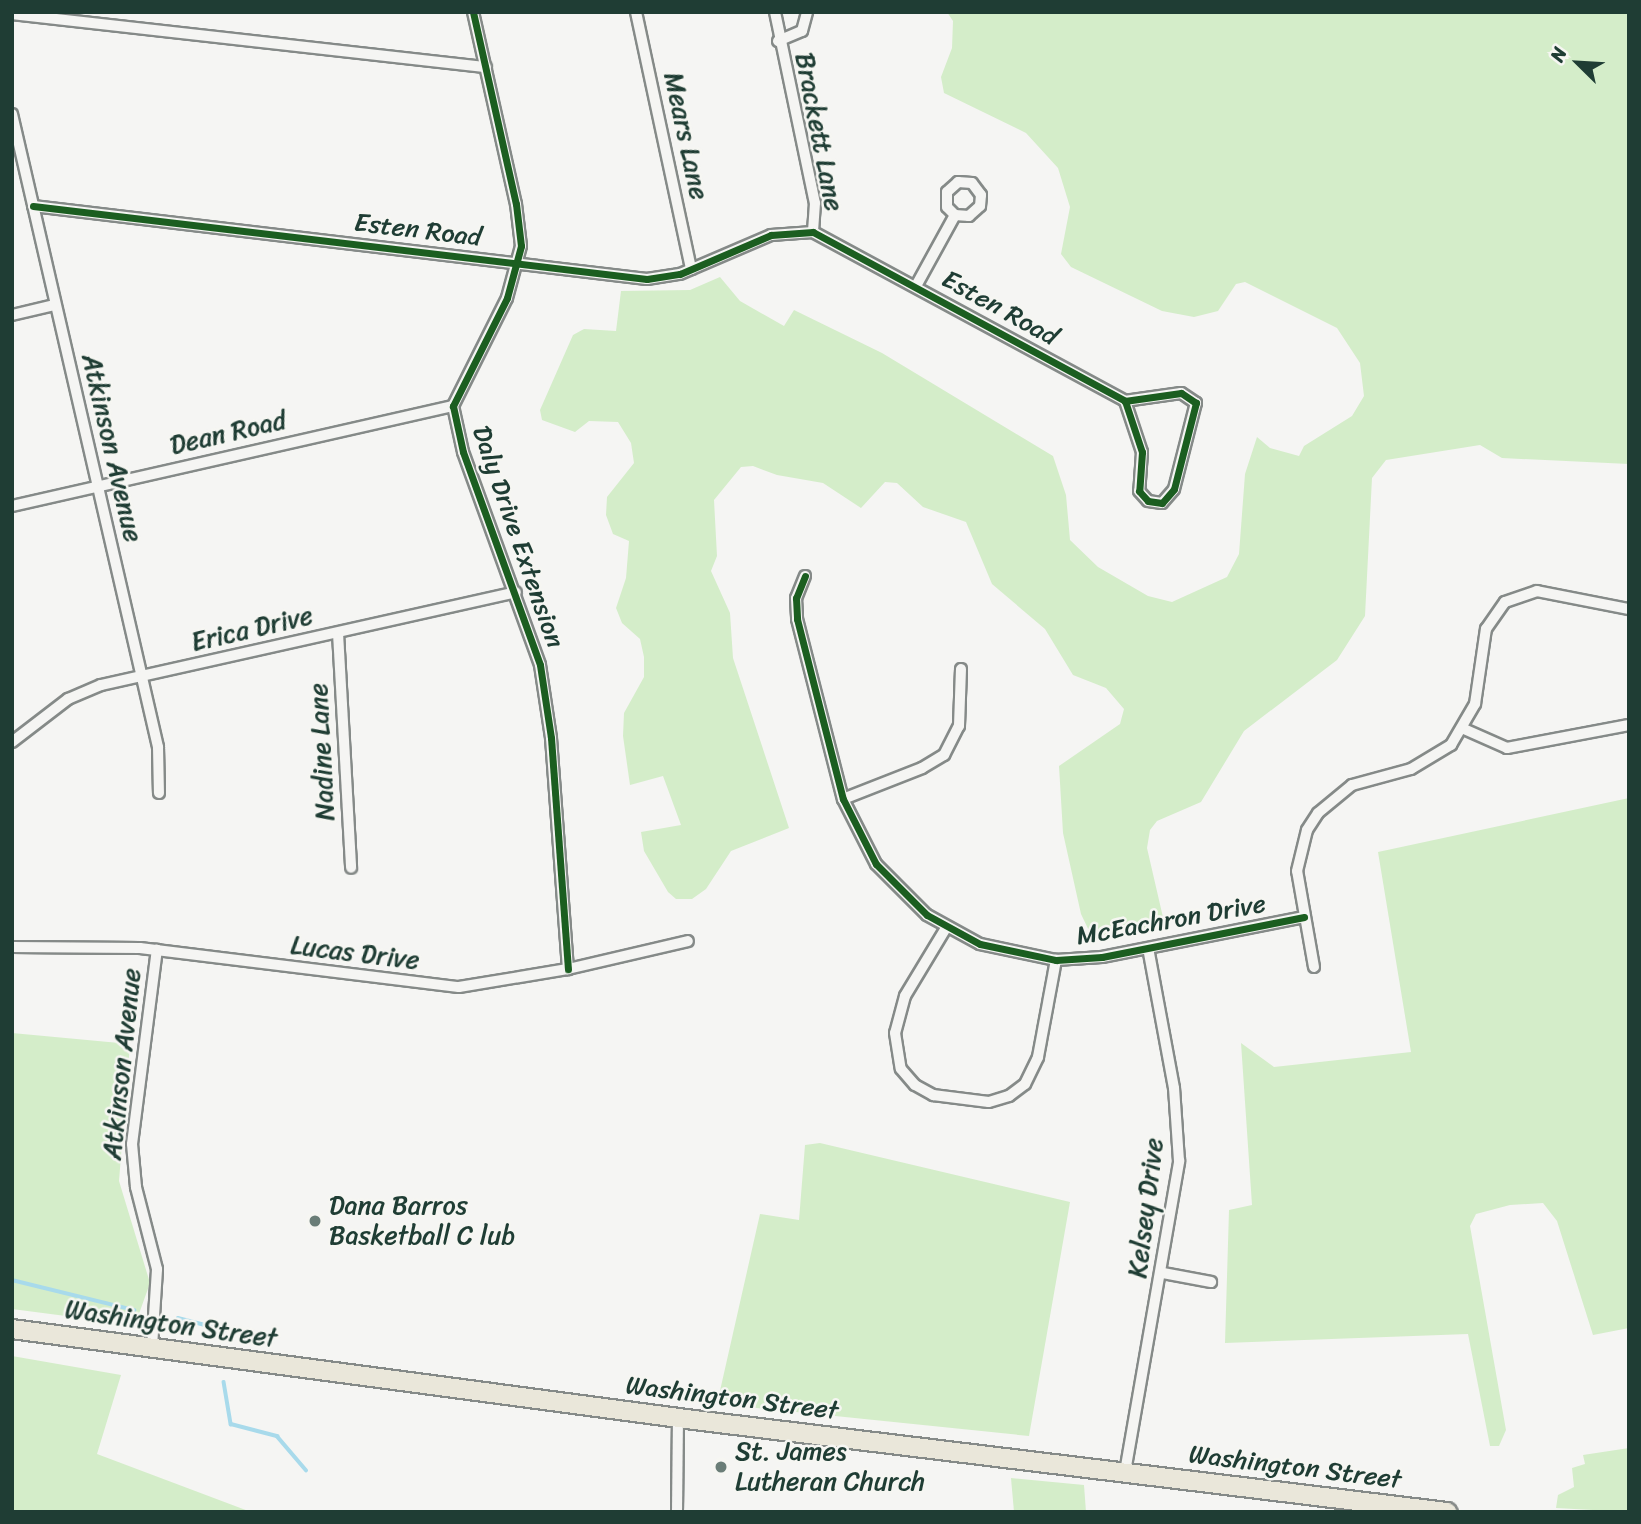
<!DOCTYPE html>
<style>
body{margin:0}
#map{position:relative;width:1641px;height:1524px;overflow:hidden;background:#f5f5f3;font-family:Sriracha,sans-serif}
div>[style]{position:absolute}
.green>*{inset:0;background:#d4edc9}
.stream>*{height:3.5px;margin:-1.75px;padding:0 1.75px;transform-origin:1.75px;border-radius:1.75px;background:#a8daeb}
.roads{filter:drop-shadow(2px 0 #858a88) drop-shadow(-2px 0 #858a88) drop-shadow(0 2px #858a88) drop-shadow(0 -2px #858a88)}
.street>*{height:10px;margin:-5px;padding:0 5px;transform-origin:5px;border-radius:5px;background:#f5f5f3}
.primary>*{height:18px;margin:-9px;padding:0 9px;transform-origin:9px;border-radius:9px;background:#eae7da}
.cycleway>*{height:7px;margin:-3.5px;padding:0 3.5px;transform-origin:3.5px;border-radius:3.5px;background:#1b5e20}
.dots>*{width:19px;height:19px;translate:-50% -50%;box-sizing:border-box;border:4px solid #f6f6f2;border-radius:50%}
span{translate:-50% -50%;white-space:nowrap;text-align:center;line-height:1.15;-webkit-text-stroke:5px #f6f6f2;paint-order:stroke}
.street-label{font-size:26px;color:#1f3d34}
.poi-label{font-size:26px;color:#1f3d34}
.left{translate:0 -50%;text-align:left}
.frame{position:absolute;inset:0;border:14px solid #1f3d34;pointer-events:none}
.north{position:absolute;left:1543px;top:28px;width:70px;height:70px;-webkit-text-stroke:5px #f6f6f2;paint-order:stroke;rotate:294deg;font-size:19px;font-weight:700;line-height:28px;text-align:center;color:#1f3d34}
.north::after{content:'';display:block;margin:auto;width:24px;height:32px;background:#1f3d34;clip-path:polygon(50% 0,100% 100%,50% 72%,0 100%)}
</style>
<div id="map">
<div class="green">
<div style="clip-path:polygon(947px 12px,1629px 12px,1629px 464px,1502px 458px,1480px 445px,1386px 460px,1372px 478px,1365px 616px,1337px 660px,1244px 731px,1201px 802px,1157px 821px,1150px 830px,1147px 848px,1165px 926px,1092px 937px,1081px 914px,1063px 833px,1059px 766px,1120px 724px,1124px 709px,1106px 688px,1073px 675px,1045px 629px,992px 584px,966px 522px,923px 507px,897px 483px,885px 482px,861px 508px,823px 483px,777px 475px,753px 466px,741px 467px,714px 500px,717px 556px,711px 571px,730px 613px,733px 658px,789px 828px,731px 851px,706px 889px,692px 899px,676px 899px,668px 892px,644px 851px,641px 832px,681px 825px,663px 776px,630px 785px,623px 736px,624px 713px,644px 677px,644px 657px,640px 639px,622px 623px,616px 608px,626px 578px,629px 541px,613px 534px,606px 515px,607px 497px,634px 463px,631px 443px,618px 422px,589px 421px,575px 432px,542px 420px,540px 410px,573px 335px,584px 329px,616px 331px,621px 291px,690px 290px,720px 277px,740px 301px,784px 326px,794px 310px,882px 353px,1053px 456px,1066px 495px,1070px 540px,1098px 567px,1148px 596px,1172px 602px,1227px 577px,1239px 554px,1245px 474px,1257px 437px,1270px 448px,1299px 456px,1304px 446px,1352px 416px,1364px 396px,1360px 363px,1337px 328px,1245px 282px,1236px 284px,1218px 311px,1194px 317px,1162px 311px,1071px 267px,1061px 254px,1070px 207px,1058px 168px,1026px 133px,944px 93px,941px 77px,952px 48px,953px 21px)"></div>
<div style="clip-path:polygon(1629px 798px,1629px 1328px,1593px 1335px,1557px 1221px,1543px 1203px,1510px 1205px,1476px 1214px,1470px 1226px,1506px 1430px,1499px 1446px,1490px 1446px,1468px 1334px,1225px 1343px,1229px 1210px,1252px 1205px,1241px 1043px,1274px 1067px,1411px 1052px,1378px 852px)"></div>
<div style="clip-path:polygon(12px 1033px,130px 1044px,119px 1181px,150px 1283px,135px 1325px,12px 1309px)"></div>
<div style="clip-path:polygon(820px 1143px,1070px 1202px,1029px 1436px,717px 1404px,760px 1214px,799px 1220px,805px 1145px)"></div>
<div style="clip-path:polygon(12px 1356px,121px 1375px,97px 1454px,251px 1512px,12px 1512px)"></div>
<div style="clip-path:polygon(1629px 1448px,1629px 1512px,1556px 1508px,1558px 1495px,1574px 1487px,1572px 1468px,1585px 1464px,1583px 1455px)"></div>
<div style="clip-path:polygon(1011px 1478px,1084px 1485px,1086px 1512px,1014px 1512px)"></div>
</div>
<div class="stream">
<div style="left:12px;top:1280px;width:126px;rotate:13.8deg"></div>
<div style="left:178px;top:1318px;width:49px;rotate:14.3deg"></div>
<div style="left:224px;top:1382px;width:43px;rotate:80.5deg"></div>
<div style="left:231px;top:1424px;width:48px;rotate:14.6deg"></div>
<div style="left:277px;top:1436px;width:45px;rotate:49.5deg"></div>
</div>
<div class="roads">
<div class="street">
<div style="left:473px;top:12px;width:197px;rotate:77.4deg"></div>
<div style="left:516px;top:204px;width:42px;rotate:83.2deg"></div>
<div style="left:521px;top:246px;width:54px;rotate:105.1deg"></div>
<div style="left:507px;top:298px;width:121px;rotate:116.6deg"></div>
<div style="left:453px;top:406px;width:47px;rotate:77.7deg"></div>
<div style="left:463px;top:452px;width:226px;rotate:70.1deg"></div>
<div style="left:540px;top:665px;width:74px;rotate:81.4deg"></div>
<div style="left:551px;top:738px;width:232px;rotate:85.8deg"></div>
<div style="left:636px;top:12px;width:263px;rotate:77.9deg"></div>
<div style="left:775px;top:12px;width:195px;rotate:78.2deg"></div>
<div style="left:815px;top:203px;width:29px;rotate:94deg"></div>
<div style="left:12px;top:14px;width:477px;rotate:6.4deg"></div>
<div style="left:778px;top:41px;width:26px;rotate:-23deg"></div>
<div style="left:802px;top:31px;width:20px;rotate:-75deg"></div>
<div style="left:12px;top:114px;width:650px;rotate:77.01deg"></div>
<div style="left:158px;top:747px;width:46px;rotate:88.8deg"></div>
<div style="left:33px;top:206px;width:618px;rotate:6.78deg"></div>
<div style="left:647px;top:279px;width:33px;rotate:-9deg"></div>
<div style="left:680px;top:274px;width:99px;rotate:-23.2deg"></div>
<div style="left:771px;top:235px;width:42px;rotate:-4.1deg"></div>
<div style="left:813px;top:232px;width:355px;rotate:28.4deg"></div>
<div style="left:1125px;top:401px;width:54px;rotate:71.6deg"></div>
<div style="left:1142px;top:452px;width:39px;rotate:94deg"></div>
<div style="left:1139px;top:491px;width:13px;rotate:48deg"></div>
<div style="left:1148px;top:501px;width:14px;rotate:8deg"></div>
<div style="left:1162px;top:503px;width:18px;rotate:-49deg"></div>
<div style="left:1174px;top:489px;width:89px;rotate:-75.7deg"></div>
<div style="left:1196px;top:403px;width:18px;rotate:-146deg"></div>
<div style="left:1181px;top:393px;width:57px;rotate:171.9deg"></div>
<div style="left:916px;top:286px;width:81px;rotate:-61.2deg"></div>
<div style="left:955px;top:215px;width:11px;rotate:-135deg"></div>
<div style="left:947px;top:207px;width:15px;rotate:-90deg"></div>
<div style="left:947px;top:192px;width:15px;rotate:-42deg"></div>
<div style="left:958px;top:182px;width:14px;rotate:4deg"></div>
<div style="left:972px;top:183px;width:15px;rotate:53deg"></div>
<div style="left:981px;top:195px;width:11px;rotate:95deg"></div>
<div style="left:980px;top:206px;width:15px;rotate:138deg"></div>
<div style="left:969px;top:216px;width:14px;rotate:-176deg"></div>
<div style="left:12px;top:315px;width:43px;rotate:-13.4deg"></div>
<div style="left:12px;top:506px;width:452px;rotate:-12.8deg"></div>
<div style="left:805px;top:576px;width:24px;rotate:112deg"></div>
<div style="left:796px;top:598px;width:21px;rotate:87deg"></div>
<div style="left:797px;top:619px;width:186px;rotate:75.7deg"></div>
<div style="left:843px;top:799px;width:73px;rotate:63.1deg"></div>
<div style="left:876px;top:864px;width:72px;rotate:45deg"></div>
<div style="left:927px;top:915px;width:60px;rotate:28.7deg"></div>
<div style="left:980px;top:944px;width:78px;rotate:11.9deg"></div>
<div style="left:1056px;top:960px;width:46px;rotate:-3.7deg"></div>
<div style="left:1102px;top:957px;width:206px;rotate:-11.2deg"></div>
<div style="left:338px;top:633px;width:235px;rotate:86.8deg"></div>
<div style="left:1464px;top:729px;width:47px;rotate:23.8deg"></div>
<div style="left:1507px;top:748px;width:124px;rotate:-10.7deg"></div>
<div style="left:12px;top:742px;width:71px;rotate:-37.5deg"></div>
<div style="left:68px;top:699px;width:36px;rotate:-23deg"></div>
<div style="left:101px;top:685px;width:425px;rotate:-12.6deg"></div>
<div style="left:843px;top:799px;width:85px;rotate:-21.4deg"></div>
<div style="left:922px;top:768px;width:26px;rotate:-31deg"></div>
<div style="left:944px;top:755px;width:33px;rotate:-63deg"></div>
<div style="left:959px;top:726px;width:57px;rotate:-88deg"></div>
<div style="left:946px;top:928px;width:79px;rotate:121.1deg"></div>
<div style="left:905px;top:996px;width:38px;rotate:105deg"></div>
<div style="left:895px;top:1033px;width:36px;rotate:81deg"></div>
<div style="left:901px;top:1069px;width:21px;rotate:49deg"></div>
<div style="left:915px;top:1085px;width:21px;rotate:29deg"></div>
<div style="left:933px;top:1095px;width:56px;rotate:7.1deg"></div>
<div style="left:989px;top:1102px;width:21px;rotate:-17deg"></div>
<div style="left:1009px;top:1096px;width:20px;rotate:-37deg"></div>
<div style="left:1025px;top:1084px;width:30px;rotate:-64deg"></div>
<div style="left:1038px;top:1057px;width:99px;rotate:-79.5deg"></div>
<div style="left:12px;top:947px;width:128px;rotate:0.4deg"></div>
<div style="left:140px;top:948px;width:321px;rotate:7deg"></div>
<div style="left:459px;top:987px;width:110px;rotate:-9.4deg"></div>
<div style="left:568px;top:969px;width:123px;rotate:-13.1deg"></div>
<div style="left:1314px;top:967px;width:97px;rotate:-100deg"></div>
<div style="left:1297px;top:871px;width:42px;rotate:-76.3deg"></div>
<div style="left:1307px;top:830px;width:20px;rotate:-57deg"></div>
<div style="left:1318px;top:813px;width:44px;rotate:-39.5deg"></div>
<div style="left:1352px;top:785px;width:61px;rotate:-15.2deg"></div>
<div style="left:1411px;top:769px;width:47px;rotate:-31deg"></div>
<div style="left:1451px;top:745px;width:48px;rotate:-59.7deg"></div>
<div style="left:1475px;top:704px;width:76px;rotate:-81.7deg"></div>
<div style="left:1486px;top:629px;width:33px;rotate:-55deg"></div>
<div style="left:1505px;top:602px;width:34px;rotate:-19deg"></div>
<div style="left:1537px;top:591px;width:94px;rotate:11.1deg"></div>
<div style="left:1163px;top:1273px;width:49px;rotate:10.6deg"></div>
<div style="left:152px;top:1347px;width:78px;rotate:-86.3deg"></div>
<div style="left:157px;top:1269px;width:85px;rotate:-104.4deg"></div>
<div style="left:136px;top:1187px;width:43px;rotate:-95.3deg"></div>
<div style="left:132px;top:1144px;width:196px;rotate:-82.7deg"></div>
<div style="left:1125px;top:1472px;width:316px;rotate:-80.1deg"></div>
<div style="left:1179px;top:1161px;width:73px;rotate:-93.9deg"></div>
<div style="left:1174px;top:1088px;width:142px;rotate:-100.5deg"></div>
<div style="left:677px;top:1512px;width:94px;rotate:-89.4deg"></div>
</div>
<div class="primary">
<div style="left:12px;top:1329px;width:688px;rotate:7.6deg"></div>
<div style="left:694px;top:1420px;width:759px;rotate:6.97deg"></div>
</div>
</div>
<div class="cycleway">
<div style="left:473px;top:12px;width:197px;rotate:77.4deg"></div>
<div style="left:516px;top:204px;width:42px;rotate:83.2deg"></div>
<div style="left:521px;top:246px;width:54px;rotate:105.1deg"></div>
<div style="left:507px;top:298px;width:121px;rotate:116.6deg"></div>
<div style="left:453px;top:406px;width:47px;rotate:77.7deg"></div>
<div style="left:463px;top:452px;width:226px;rotate:70.1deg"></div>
<div style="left:540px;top:665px;width:74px;rotate:81.4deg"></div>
<div style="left:551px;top:738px;width:232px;rotate:85.8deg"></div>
<div style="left:33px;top:206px;width:618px;rotate:6.78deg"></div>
<div style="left:647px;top:279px;width:33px;rotate:-9deg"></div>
<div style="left:680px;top:274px;width:99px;rotate:-23.2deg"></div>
<div style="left:771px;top:235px;width:42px;rotate:-4.1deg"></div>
<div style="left:813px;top:232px;width:355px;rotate:28.4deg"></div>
<div style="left:1125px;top:401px;width:54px;rotate:71.6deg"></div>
<div style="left:1142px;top:452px;width:39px;rotate:94deg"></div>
<div style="left:1139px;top:491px;width:13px;rotate:48deg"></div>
<div style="left:1148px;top:501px;width:14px;rotate:8deg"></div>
<div style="left:1162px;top:503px;width:18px;rotate:-49deg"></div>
<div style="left:1174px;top:489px;width:89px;rotate:-75.7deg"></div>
<div style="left:1196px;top:403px;width:18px;rotate:-146deg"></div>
<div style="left:1181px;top:393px;width:57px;rotate:171.9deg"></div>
<div style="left:805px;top:576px;width:24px;rotate:112deg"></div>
<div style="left:796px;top:598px;width:21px;rotate:87deg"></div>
<div style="left:797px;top:619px;width:186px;rotate:75.7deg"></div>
<div style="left:843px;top:799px;width:73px;rotate:63.1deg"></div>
<div style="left:876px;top:864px;width:72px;rotate:45deg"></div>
<div style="left:927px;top:915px;width:60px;rotate:28.7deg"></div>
<div style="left:980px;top:944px;width:78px;rotate:11.9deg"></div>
<div style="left:1056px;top:960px;width:46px;rotate:-3.7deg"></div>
<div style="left:1102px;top:957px;width:206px;rotate:-11.2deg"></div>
</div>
<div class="dots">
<div style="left:315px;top:1221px;background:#6a7d77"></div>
<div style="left:721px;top:1467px;background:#6a7d77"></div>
</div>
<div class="street-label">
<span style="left:819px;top:132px;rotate:79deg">Brackett Lane</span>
<span style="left:686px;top:136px;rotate:78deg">Mears Lane</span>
<span style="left:418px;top:230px;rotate:7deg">Esten Road</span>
<span style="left:1000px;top:308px;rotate:29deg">Esten Road</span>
<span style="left:228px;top:433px;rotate:-13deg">Dean Road</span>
<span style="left:112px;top:448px;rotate:77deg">Atkinson Avenue</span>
<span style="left:518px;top:537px;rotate:71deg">Daly Drive Extension</span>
<span style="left:252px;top:629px;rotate:-13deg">Erica Drive</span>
<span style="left:322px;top:752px;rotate:-93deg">Nadine Lane</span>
<span style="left:1171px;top:920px;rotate:-10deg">McEachron Drive</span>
<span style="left:355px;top:953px;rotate:7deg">Lucas Drive</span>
<span style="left:122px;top:1064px;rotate:-84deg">Atkinson Avenue</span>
<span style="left:1146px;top:1208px;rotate:-83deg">Kelsey Drive</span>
<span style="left:171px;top:1324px;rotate:8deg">Washington Street</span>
<span style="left:732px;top:1398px;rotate:7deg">Washington Street</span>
<span style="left:1295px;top:1467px;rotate:7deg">Washington Street</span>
</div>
<div class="poi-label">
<span class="left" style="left:329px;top:1221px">Dana Barros<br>Basketball C lub</span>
<span class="left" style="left:735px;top:1467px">St. James<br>Lutheran Church</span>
</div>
<div class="frame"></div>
<div class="north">N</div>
</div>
